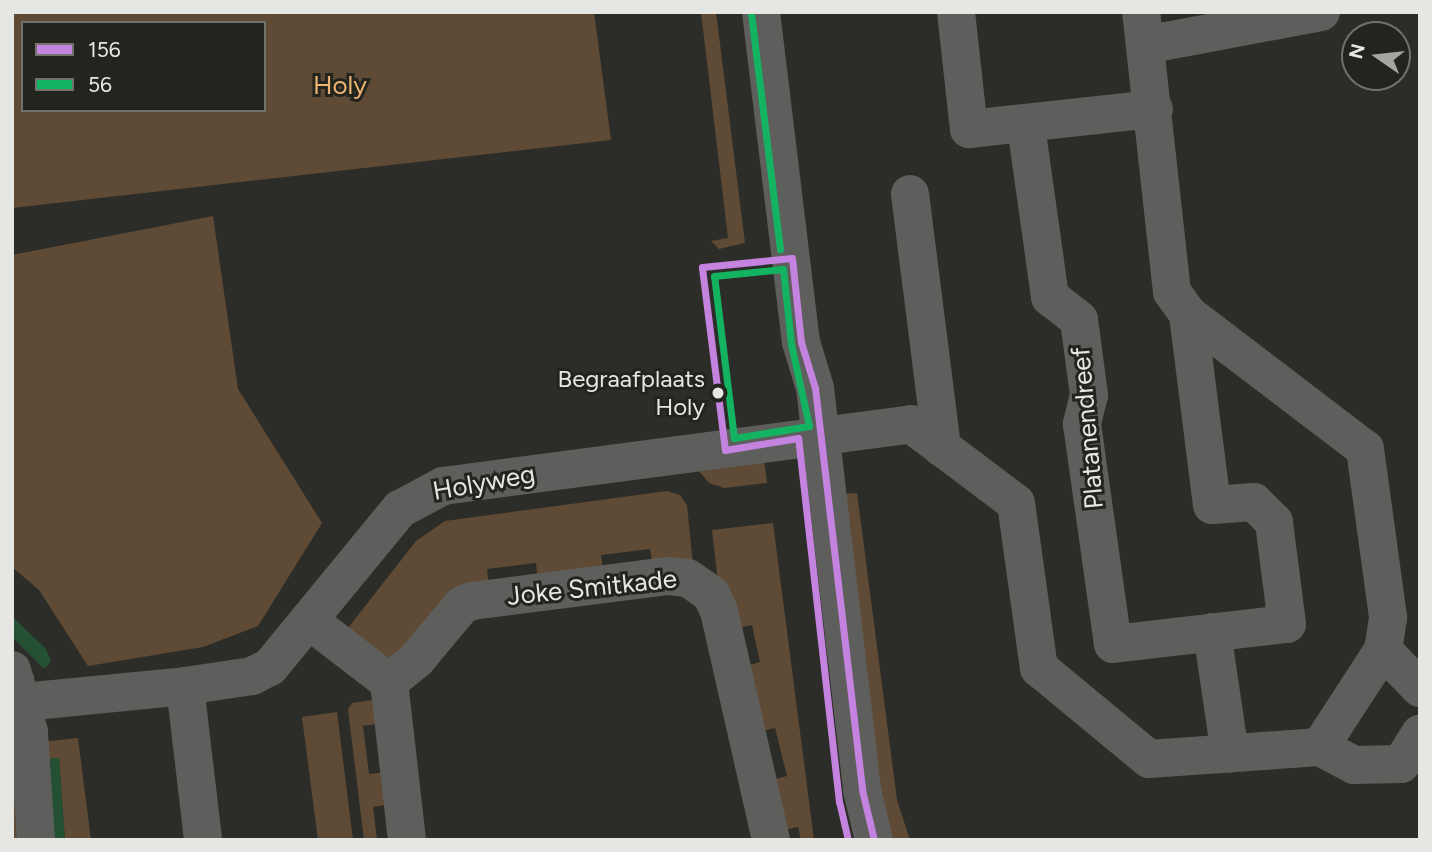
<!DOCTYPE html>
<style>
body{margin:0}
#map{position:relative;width:1432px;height:852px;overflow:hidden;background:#2c2d28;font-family:Figtree,sans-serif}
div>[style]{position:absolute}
.green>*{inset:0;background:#5f4b35}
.water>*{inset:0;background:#245034}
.minor>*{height:38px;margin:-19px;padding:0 19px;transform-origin:19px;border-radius:19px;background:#5e5e5c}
.bus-1>*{height:7px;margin:-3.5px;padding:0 3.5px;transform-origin:3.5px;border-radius:3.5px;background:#c483df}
.bus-2>*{height:7px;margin:-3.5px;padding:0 3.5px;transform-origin:3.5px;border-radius:3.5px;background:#13b361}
.dots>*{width:19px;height:19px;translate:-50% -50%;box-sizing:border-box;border:4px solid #23241e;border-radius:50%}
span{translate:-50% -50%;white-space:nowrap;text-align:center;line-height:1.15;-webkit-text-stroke:6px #23241e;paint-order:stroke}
.bus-label{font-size:24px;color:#e6e6e2}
.right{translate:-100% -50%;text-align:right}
.park-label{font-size:26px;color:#ecb272}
.street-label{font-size:26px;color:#e6e6e2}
.frame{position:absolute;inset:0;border:14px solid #e6e6e2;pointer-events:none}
.legend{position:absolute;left:21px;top:21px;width:245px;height:91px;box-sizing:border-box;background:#23241e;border:2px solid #71726c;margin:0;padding:9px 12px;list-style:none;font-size:21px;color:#e6e6e2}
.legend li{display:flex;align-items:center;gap:14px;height:35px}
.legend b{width:35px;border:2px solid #71726c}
.north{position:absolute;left:1341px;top:21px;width:70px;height:70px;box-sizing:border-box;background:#23241e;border:2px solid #71726c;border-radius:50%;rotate:284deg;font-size:19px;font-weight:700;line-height:28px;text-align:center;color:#e6e6e2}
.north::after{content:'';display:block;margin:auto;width:24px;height:32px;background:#a5a5a1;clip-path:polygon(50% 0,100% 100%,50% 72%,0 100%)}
</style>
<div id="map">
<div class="green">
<div style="clip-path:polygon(evenodd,12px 12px,594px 12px,611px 140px,12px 208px,12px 12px,23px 23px,264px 23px,264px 110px,23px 110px,23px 23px)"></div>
<div style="clip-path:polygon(701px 12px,716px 12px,745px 243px,719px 249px,711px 241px,728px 238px)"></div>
<div style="clip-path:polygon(213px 216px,238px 389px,322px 523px,258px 626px,203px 647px,88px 666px,39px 590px,12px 567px,12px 255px)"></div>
<div style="clip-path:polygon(764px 459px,767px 483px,724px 488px,709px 483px,698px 470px)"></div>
<div style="clip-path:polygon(667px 491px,680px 495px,687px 505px,693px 565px,653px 568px,650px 549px,601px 555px,604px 574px,538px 582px,536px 563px,487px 569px,489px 588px,395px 663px,348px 628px,416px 541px,445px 521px)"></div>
<div style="clip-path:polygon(857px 493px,897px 800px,910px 840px,885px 840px,841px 494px)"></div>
<div style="clip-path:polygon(773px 523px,814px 840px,801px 840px,798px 827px,779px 831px,768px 781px,787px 776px,775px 728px,757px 732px,742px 667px,760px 662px,752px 625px,733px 629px,719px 591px,712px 530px)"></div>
<div style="clip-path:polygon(12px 652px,34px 675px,40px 758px,41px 742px,78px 738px,91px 840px,65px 840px,59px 759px,55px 758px,50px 759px,54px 840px,12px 840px)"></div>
<div style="clip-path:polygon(378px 699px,382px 723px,363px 726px,369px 774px,388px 772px,392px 804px,373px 807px,377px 840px,364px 840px,348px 709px,352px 703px)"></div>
<div style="clip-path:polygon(337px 712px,353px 840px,318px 840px,302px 717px)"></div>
</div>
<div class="water">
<div style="clip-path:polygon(12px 616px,45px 648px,51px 660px,47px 667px,43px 668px,12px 637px)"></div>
<div style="clip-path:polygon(54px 758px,59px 758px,65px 840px,54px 840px,50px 759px)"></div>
</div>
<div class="minor">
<div style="left:761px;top:12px;width:332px;rotate:83.1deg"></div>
<div style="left:801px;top:342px;width:48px;rotate:73.1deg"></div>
<div style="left:815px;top:388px;width:405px;rotate:83.3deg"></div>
<div style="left:862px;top:790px;width:51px;rotate:76.5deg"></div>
<div style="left:956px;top:12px;width:118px;rotate:83.7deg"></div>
<div style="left:969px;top:129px;width:186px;rotate:-6.2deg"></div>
<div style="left:1145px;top:45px;width:179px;rotate:-10.6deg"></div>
<div style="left:1026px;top:126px;width:173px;rotate:82deg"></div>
<div style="left:1050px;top:297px;width:37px;rotate:38deg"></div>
<div style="left:1079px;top:320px;width:76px;rotate:82.4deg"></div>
<div style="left:1089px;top:395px;width:30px;rotate:104deg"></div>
<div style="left:1082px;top:424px;width:222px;rotate:82deg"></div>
<div style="left:1113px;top:644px;width:175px;rotate:-6.6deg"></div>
<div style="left:1287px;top:624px;width:103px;rotate:-97.3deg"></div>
<div style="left:1274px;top:522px;width:28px;rotate:-135deg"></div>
<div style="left:1254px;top:502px;width:42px;rotate:175.9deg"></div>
<div style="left:1212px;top:505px;width:193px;rotate:-97.2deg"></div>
<div style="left:910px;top:194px;width:256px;rotate:82.8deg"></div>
<div style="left:311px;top:622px;width:98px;rotate:37.6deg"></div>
<div style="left:389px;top:682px;width:36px;rotate:-39deg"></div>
<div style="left:417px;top:659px;width:70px;rotate:-50.2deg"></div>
<div style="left:462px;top:605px;width:11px;rotate:-22deg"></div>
<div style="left:472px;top:601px;width:198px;rotate:-7.3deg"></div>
<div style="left:668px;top:576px;width:20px;rotate:6deg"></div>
<div style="left:688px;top:578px;width:28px;rotate:35deg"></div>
<div style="left:711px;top:594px;width:19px;rotate:65deg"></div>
<div style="left:719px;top:611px;width:235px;rotate:77.2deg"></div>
<div style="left:1212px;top:632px;width:123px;rotate:81.6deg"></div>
<div style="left:1383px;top:650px;width:53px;rotate:45.8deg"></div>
<div style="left:12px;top:670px;width:64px;rotate:74.7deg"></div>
<div style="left:29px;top:732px;width:108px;rotate:86.3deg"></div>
<div style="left:389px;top:682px;width:159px;rotate:83.5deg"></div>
<div style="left:185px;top:686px;width:155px;rotate:83.3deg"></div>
<div style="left:23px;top:702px;width:163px;rotate:-5.6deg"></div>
<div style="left:185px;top:686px;width:68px;rotate:-8.5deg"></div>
<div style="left:252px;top:676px;width:20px;rotate:-27deg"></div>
<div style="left:270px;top:667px;width:205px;rotate:-50.6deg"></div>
<div style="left:400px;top:509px;width:49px;rotate:-28.1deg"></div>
<div style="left:443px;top:486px;width:472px;rotate:-7.5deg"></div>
<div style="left:911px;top:424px;width:131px;rotate:37deg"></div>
<div style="left:1016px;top:503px;width:167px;rotate:82.1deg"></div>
<div style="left:1039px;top:668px;width:143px;rotate:39.6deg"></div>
<div style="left:1149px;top:759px;width:171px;rotate:-4deg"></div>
<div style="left:1320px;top:747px;width:116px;rotate:-57deg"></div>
<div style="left:1383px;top:650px;width:33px;rotate:-81deg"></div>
<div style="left:1388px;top:617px;width:170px;rotate:-97.8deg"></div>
<div style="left:1365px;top:449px;width:223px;rotate:-142.7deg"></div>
<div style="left:1188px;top:314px;width:27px;rotate:-126deg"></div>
<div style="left:1172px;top:292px;width:282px;rotate:-96.3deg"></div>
<div style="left:1320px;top:747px;width:38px;rotate:28deg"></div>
<div style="left:1354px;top:765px;width:47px;rotate:-1.2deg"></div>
<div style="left:1401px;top:764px;width:36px;rotate:-58deg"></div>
</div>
<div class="bus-1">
<div style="left:848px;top:840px;width:39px;rotate:-103deg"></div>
<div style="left:839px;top:802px;width:366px;rotate:-96.4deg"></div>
<div style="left:798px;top:438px;width:74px;rotate:170.7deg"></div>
<div style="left:725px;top:450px;width:184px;rotate:-97.2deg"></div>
<div style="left:702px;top:267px;width:90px;rotate:-5.7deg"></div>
<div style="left:792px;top:258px;width:84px;rotate:83.9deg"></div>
<div style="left:801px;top:342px;width:48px;rotate:73.1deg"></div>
<div style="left:815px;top:388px;width:405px;rotate:83.3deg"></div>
<div style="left:862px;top:790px;width:51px;rotate:76.5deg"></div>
</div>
<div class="bus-2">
<div style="left:751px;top:13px;width:238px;rotate:83deg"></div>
<div style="left:783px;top:269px;width:75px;rotate:83.9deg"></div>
<div style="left:791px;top:344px;width:84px;rotate:77.6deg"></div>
<div style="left:809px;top:426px;width:76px;rotate:170.9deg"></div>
<div style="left:734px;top:438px;width:163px;rotate:-97deg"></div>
<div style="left:714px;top:276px;width:69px;rotate:-5.8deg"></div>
</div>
<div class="dots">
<div style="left:718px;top:393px;background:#e6e6e2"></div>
</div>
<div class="bus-label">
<span class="right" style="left:705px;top:393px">Begraafplaats<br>Holy</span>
</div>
<div class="park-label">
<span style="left:340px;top:86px">Holy</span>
</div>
<div class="street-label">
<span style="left:1088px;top:428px;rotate:-95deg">Platanendreef</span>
<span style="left:484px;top:483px;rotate:-10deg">Holyweg</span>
<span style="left:592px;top:588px;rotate:-6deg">Joke Smitkade</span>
</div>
<div class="frame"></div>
<ul class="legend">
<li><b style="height:9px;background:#c483df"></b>156</li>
<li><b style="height:9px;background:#13b361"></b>56</li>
</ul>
<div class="north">N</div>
</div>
